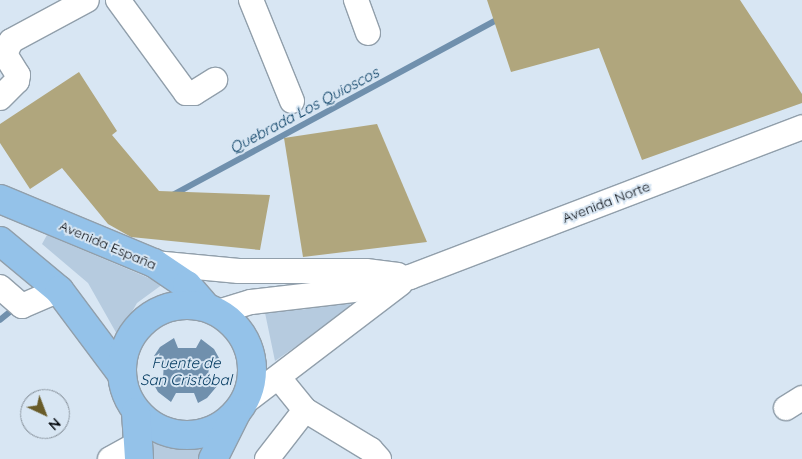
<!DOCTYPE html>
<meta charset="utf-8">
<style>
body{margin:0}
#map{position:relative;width:802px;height:459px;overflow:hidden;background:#d8e6f3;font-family:Quicksand,sans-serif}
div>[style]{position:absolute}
.green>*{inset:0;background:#b6cbdf}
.water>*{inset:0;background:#7090ad}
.stream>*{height:5.5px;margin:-2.75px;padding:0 2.75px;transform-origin:2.75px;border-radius:2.75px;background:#7090ad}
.building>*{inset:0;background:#b0a67d}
.roads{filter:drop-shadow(1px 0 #919fab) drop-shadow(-1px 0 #919fab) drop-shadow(0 1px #919fab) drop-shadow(0 -1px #919fab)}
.minor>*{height:24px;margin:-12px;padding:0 12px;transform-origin:12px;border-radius:12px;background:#fff}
.major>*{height:28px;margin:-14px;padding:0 14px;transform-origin:14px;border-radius:14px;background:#94c2e9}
.major>.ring{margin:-14px;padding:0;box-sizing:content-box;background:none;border:28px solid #94c2e9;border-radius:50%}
span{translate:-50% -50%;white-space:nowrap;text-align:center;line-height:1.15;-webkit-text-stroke:4px #d8e6f3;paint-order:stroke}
.street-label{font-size:14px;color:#080c11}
.water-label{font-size:15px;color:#00385e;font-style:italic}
.north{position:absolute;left:20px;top:389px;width:50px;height:50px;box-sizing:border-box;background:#d8e6f3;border:1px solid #858f99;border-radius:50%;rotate:137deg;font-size:14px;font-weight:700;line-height:20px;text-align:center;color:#080c11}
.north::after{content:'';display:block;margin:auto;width:18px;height:22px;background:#685b28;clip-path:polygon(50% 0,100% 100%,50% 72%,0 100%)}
</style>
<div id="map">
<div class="green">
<div style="clip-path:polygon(47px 235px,104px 259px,163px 284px,137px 303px,118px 336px,88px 283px,42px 244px)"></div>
<div style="clip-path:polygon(349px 302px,351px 308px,275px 361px,264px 308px,300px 310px)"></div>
<div style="clip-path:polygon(147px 436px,162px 446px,179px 449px,205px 447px,200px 459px,151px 459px)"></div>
</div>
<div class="water">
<div style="clip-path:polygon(174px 338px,178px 348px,196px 348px,201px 339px,214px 349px,219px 358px,209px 362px,208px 381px,218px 385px,207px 398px,198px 403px,194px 393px,176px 393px,171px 402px,158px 392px,153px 383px,163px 379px,164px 361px,154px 356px,160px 347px)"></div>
</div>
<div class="stream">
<div style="left:173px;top:195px;width:370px;rotate:-28.4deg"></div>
<div style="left:0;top:320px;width:21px;rotate:-39deg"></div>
</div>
<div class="building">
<div style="clip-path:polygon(487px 0,740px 0,802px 94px,802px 103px,642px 160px,599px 48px,511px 72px)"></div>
<div style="clip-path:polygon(79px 72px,117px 131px,112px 135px,159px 191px,270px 195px,260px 250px,131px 237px,108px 224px,62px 168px,30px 189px,0 143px,0 124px)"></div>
<div style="clip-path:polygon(377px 124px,427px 242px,303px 257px,284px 138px)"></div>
</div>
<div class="roads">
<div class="minor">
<div style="left:118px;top:0;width:115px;rotate:53.8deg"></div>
<div style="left:186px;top:93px;width:8px"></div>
<div style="left:194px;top:93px;width:25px;rotate:-32deg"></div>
<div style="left:251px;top:0;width:109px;rotate:67.9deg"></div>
<div style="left:356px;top:0;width:35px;rotate:70deg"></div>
<div style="left:0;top:98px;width:24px;rotate:-45deg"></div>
<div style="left:17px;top:81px;width:6px;rotate:-81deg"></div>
<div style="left:18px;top:75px;width:25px;rotate:-122deg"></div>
<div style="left:5px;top:54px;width:14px;rotate:-65deg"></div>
<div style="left:11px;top:41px;width:86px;rotate:-28.3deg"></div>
<div style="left:154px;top:263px;width:85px;rotate:5.4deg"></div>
<div style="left:239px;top:271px;width:127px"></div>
<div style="left:366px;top:271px;width:32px;rotate:7deg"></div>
<div style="left:0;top:287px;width:29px;rotate:41deg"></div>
<div style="left:22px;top:306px;width:40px;rotate:-23.4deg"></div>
<div style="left:218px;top:312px;width:34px;rotate:-17deg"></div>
<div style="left:251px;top:302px;width:114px;rotate:-6.6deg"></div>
<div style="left:364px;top:289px;width:48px;rotate:-14.6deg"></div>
<div style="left:410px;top:277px;width:420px;rotate:-20.9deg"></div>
<div style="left:279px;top:378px;width:41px;rotate:50.9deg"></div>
<div style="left:305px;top:410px;width:77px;rotate:31.2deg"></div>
<div style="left:371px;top:450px;width:12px;rotate:48deg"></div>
<div style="left:241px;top:405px;width:200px;rotate:-37.3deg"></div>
<div style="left:786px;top:408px;width:19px;rotate:-32deg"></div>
<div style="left:110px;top:459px;width:31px;rotate:-29deg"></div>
<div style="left:267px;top:459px;width:62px;rotate:-52.2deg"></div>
</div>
<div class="major">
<div style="left:0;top:199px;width:167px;rotate:22.6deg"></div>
<div style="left:154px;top:263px;width:40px;rotate:34deg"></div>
<div style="left:187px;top:285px;width:29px;rotate:49deg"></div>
<div style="left:0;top:241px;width:77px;rotate:39.7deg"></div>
<div style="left:59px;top:290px;width:104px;rotate:53.2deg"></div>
<div class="ring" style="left:122px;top:305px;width:102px;height:102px"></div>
<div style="left:136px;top:412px;width:47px;rotate:86.3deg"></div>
<div style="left:213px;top:459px;width:51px;rotate:-63.4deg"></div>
</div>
</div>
<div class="street-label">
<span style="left:606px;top:202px;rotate:-21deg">Avenida Norte</span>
<span style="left:108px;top:245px;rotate:23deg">Avenida España</span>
</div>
<div class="water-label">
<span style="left:304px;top:110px;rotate:-28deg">Quebrada Los Quioscos</span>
<span style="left:186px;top:371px">Fuente de<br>San Cristóbal</span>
</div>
<div class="north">N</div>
</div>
